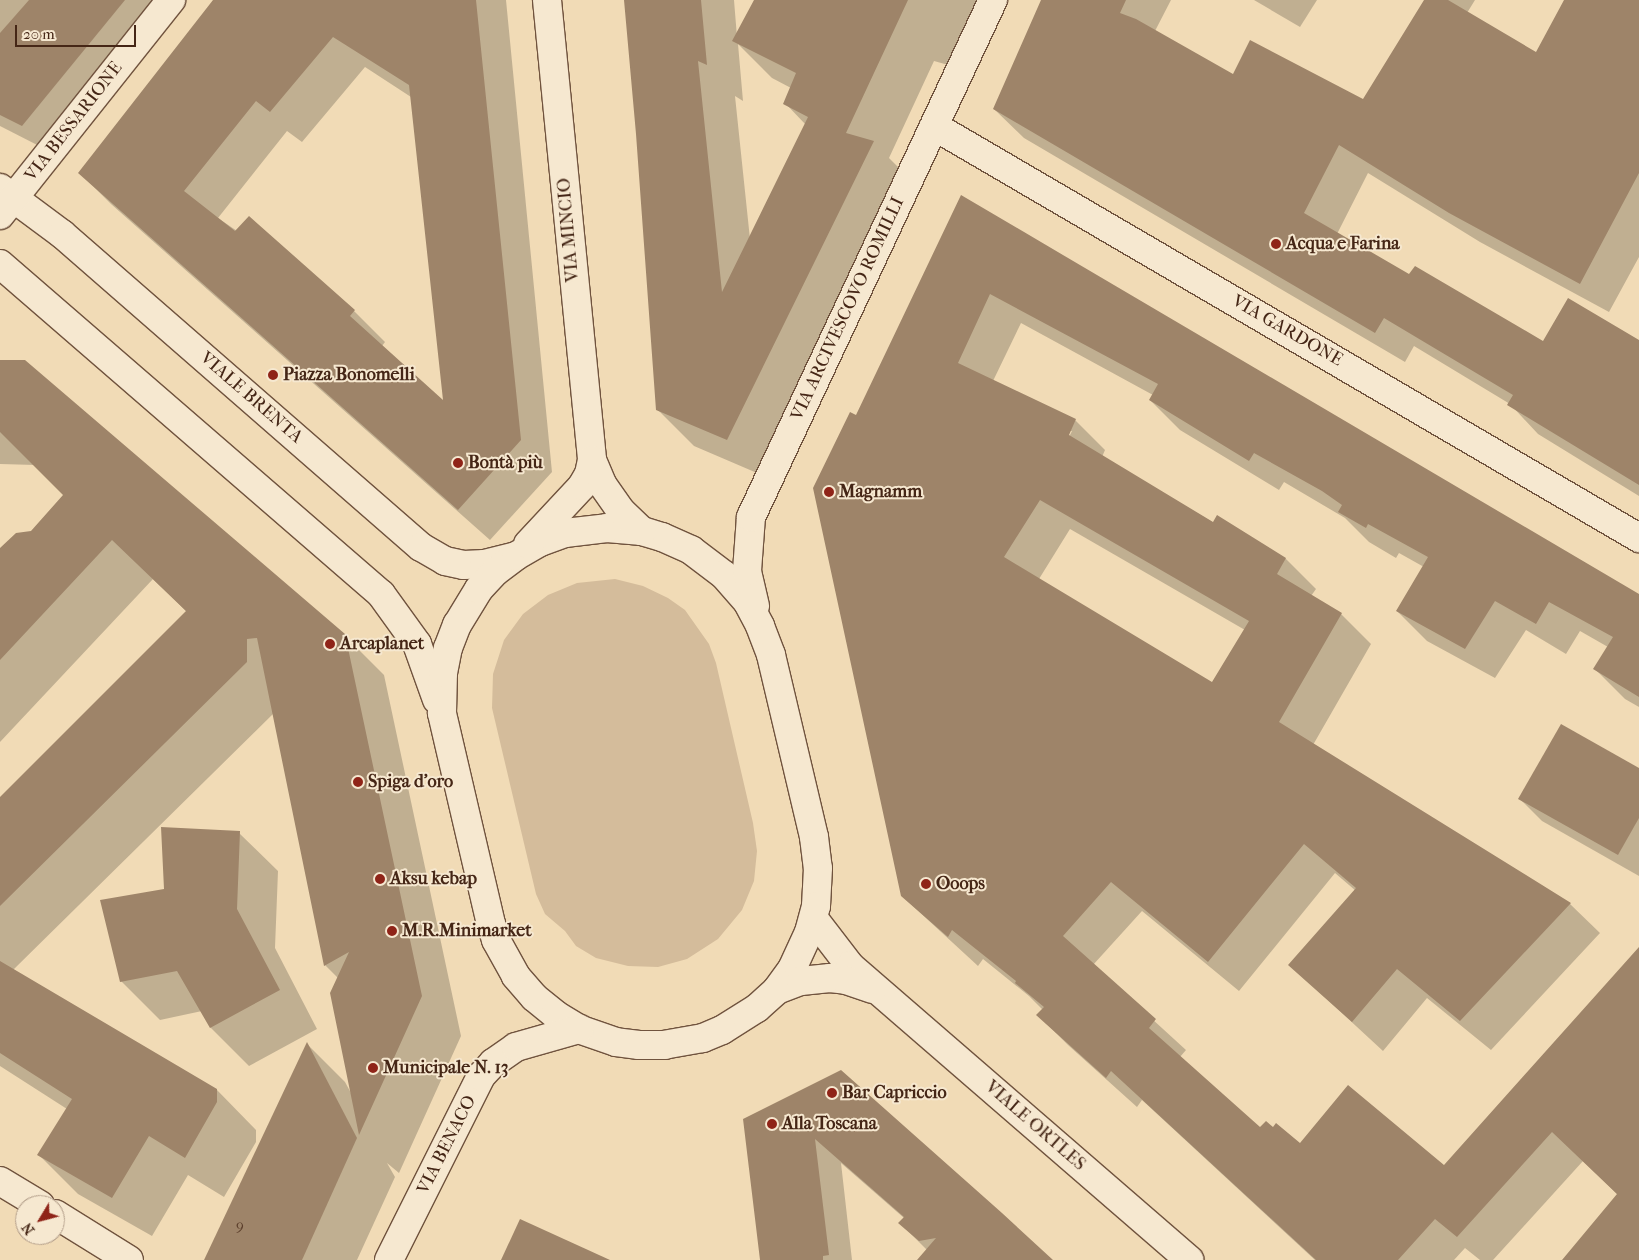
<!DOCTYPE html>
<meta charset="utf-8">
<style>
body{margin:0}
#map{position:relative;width:1639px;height:1260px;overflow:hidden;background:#f1dbb6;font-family:"IM FELL French Canon",serif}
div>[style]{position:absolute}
.green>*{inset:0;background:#d4bc9b}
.shadow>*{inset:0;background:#0003}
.building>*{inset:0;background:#9e8469}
.roads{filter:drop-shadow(1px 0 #70533e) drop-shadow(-1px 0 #70533e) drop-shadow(0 1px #70533e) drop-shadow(0 -1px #70533e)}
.minor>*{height:28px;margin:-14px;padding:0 14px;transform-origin:14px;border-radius:14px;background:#f6e8d0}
.dots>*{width:14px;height:14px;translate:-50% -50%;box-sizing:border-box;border:2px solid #f6e8d0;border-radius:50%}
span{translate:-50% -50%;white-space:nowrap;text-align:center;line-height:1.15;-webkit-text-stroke:4px #f6e8d0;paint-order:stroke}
.number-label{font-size:15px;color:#5b3e2b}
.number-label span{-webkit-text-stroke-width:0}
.street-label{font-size:18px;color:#452616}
.poi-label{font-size:18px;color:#452616;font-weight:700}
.left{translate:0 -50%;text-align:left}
.north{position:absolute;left:15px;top:1195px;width:50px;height:50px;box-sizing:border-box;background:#f6e8d0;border:1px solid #af9a86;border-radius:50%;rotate:233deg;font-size:14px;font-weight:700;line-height:20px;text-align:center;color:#452616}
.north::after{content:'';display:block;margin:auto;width:18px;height:22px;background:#8f2418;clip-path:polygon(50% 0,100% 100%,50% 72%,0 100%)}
.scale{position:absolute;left:15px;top:25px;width:121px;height:22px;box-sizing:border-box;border:2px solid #452616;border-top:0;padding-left:6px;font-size:15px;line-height:18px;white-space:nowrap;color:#452616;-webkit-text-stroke:4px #f6e8d0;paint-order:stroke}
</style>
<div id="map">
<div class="green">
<div style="clip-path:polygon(615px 579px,643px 586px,668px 598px,685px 610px,709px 644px,716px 663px,753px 823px,757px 851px,754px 881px,742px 910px,718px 939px,687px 959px,658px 967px,628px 966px,596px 958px,576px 946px,565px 931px,545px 914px,536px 894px,492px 708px,493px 674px,504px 640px,523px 614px,548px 595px,577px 583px)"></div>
</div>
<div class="shadow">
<div style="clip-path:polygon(0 0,170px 0,47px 150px,0 126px)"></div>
<div style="clip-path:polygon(evenodd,215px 0,506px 0,552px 472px,490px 540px,111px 204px,80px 173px,215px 0,365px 67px,411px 97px,445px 403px,382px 346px,385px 342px,354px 311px,218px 218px,287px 131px,302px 142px,365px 67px)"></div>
<div style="clip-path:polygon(evenodd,625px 0,734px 0,737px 37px,756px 0,993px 0,959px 68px,934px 61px,889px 158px,910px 179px,764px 476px,694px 446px,657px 409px,638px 134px,625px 0,738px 44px,772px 78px,791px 88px,785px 103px,806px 125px,750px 239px,735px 96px,743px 101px,738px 44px)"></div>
<div style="clip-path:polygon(1043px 0,1171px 0,1155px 31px,1234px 76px,1364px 101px,1426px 0,1475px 0,1467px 13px,1536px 54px,1566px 0,1639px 0,1639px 257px,1609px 312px,1480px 242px,1368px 173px,1337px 234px,1410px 276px,1544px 343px,1639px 341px,1639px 496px,1538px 434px,1510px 404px,1414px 346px,1405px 362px,1024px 138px,994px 109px)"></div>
<div style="clip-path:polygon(1254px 0,1317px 0,1300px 27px)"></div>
<div style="clip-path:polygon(evenodd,962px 197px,1639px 595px,1639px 707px,1625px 699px,1595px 669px,1608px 647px,1580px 631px,1566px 654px,1526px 630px,1495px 678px,1427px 641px,1397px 611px,1424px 567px,1399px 553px,1396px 558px,1369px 542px,1345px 518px,1284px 482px,1279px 490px,1180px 430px,1150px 400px,1153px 395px,1021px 323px,993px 381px,1075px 420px,1105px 450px,1102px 457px,1214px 523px,1218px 517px,1286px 559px,1316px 589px,1311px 596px,1341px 614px,1371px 644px,1313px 745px,1570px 904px,1600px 933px,1491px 1050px,1427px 998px,1383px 1051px,1290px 965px,1356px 891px,1335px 873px,1239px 991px,1142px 911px,1093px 965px,1186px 1050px,1180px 1057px,1261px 1129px,1300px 1145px,1444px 1167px,1639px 949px,1639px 1260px,1563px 1260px,1618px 1195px,1583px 1161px,1493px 1260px,1480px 1260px,1465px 1248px,1454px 1260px,1315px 1260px,1142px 1100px,1137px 1107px,1068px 1045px,1038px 1015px,1043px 1010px,1029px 996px,983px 959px,978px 966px,902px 896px,857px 417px,962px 197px,1069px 431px,1072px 431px,1067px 441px,1069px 431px,962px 197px,1070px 529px,1245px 630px,1212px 683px,1039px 579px,1070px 529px)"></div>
<div style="clip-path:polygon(0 361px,344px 635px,384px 675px,461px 1036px,399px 1173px,387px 1163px,395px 1177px,357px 1260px,209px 1260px,307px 1044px,345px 1082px,351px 1093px,338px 978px,325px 965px,274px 713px,13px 970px,217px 1090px,256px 1130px,256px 1142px,224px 1197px,188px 1175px,152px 1236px,78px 1194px,39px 1155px,67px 1109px,0 1066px,0 799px,187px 612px,153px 579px,0 742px,0 550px,31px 533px,65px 495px,35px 465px,0 464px)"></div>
<div style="clip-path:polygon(1639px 769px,1639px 876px,1542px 821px,1520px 799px)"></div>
<div style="clip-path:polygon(239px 833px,278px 871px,275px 948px,317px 1029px,249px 1066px,211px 1028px,202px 1011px,160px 1020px,121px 981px,165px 890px)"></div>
<div style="clip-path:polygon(841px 1072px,1051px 1260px,919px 1260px,927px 1250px,900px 1223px,904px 1218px,841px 1163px,852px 1260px,761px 1260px)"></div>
</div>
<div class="building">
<div style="clip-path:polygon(29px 0,125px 0,22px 126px,0 115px,0 33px)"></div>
<div style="clip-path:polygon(evenodd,213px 0,476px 0,521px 440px,458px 510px,78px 173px,213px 0,333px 37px,409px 85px,443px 400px,350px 316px,355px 310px,249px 216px,235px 231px,184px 191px,256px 101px,270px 112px,333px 37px)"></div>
<div style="clip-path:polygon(624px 0,701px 0,707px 65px,698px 61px,722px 292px,808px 117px,783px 104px,796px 73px,732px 41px,754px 0,908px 0,846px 133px,874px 141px,727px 440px,656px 410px,636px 134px)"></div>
<div style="clip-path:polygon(1041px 0,1126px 0,1120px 13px,1136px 19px,1233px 74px,1250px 40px,1363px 99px,1424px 0,1448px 0,1536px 52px,1564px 0,1639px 0,1639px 173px,1580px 284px,1449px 213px,1339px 145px,1304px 213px,1409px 274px,1415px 266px,1543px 341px,1568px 298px,1639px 340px,1639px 485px,1507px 405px,1513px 395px,1384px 318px,1375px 333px,993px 109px)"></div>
<div style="clip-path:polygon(evenodd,961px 195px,1639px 594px,1639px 697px,1593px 669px,1613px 637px,1549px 602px,1536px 624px,1495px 601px,1465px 649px,1396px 611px,1428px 557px,1368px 524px,1366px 528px,1338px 512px,1342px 505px,1322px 491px,1254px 453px,1249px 461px,1149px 400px,1158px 384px,990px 294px,958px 363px,1076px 419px,1069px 435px,1213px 522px,1217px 515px,1286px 558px,1277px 574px,1342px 613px,1279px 722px,1571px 903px,1460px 1021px,1397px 969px,1352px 1022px,1288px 965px,1356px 888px,1304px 844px,1208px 962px,1111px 882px,1063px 936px,1156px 1019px,1149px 1028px,1260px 1127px,1266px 1121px,1273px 1127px,1276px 1123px,1300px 1143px,1348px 1085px,1444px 1165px,1639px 947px,1639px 1260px,1562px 1260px,1617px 1194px,1552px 1132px,1457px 1237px,1435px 1219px,1398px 1260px,1316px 1260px,1111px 1071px,1106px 1078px,1036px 1015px,1044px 1007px,1015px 983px,1016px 981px,952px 930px,948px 937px,901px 896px,813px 488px,850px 412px,856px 415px,961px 195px,1040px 500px,1249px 621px,1212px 682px,1004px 557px,1040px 500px)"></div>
<div style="clip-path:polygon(0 360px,25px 360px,345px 634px,422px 996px,359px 1135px,330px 993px,349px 952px,324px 966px,257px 638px,247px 639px,247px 662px,0 906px,0 797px,186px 611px,112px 540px,0 660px,0 548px,16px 533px,31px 531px,63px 495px,0 432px)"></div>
<div style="clip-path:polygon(1561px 724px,1639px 768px,1639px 818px,1618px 855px,1518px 799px)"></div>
<div style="clip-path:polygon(161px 827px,240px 831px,237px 909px,280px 990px,210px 1028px,177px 971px,120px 982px,100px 900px,164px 889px)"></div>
<div style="clip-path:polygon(0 961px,217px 1089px,217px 1102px,185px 1158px,149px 1136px,112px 1198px,37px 1155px,72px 1099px,0 1053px)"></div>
<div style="clip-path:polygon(307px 1042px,357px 1138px,302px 1260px,204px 1260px)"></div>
<div style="clip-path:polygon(841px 1070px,1002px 1213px,1053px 1260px,917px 1260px,936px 1238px,919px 1241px,898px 1223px,904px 1217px,815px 1139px,829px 1255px,823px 1256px,823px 1260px,760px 1260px,743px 1119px)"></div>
<div style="clip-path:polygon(520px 1219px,610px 1260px,501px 1260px)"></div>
</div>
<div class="roads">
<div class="minor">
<div style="left:547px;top:0;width:462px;rotate:84.4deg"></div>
<div style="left:934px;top:126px;width:817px;rotate:30.3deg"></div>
<div style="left:0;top:188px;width:77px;rotate:36.6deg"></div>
<div style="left:62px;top:234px;width:476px;rotate:41.1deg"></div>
<div style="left:421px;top:547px;width:28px;rotate:30deg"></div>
<div style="left:445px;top:561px;width:19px;rotate:12deg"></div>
<div style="left:464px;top:565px;width:20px;rotate:-3deg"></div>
<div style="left:484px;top:564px;width:29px;rotate:-14deg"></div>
<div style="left:0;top:215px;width:275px;rotate:-51.5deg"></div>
<div style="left:0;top:264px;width:504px;rotate:40.9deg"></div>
<div style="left:381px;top:594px;width:62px;rotate:54.2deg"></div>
<div style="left:417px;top:644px;width:59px;rotate:70.3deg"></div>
<div style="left:607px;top:528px;width:35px;rotate:5deg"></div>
<div style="left:642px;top:531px;width:21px;rotate:17deg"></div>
<div style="left:662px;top:537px;width:32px;rotate:24deg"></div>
<div style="left:691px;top:550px;width:41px;rotate:37.1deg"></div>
<div style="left:724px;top:575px;width:37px;rotate:49deg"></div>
<div style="left:748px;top:603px;width:26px;rotate:62deg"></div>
<div style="left:760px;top:626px;width:31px;rotate:69deg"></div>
<div style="left:771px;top:655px;width:187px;rotate:76.7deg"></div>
<div style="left:814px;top:837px;width:31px;rotate:83deg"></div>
<div style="left:818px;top:868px;width:38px;rotate:93deg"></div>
<div style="left:816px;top:906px;width:27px;rotate:105deg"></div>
<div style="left:809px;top:932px;width:41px;rotate:114.7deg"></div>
<div style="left:792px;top:969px;width:26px;rotate:126deg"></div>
<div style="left:777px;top:990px;width:27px;rotate:138deg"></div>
<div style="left:757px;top:1008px;width:41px;rotate:147.8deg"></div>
<div style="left:722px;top:1030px;width:21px;rotate:157deg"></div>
<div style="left:703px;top:1038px;width:39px;rotate:170deg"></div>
<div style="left:665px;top:1045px;width:26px;rotate:180deg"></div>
<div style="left:639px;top:1045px;width:23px;rotate:-173deg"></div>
<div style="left:616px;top:1042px;width:39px;rotate:-161deg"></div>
<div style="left:579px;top:1029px;width:27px;rotate:-149deg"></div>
<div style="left:556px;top:1015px;width:28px;rotate:-141deg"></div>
<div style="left:534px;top:997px;width:28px;rotate:-131deg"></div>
<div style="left:516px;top:976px;width:41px;rotate:-119.1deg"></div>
<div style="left:496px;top:940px;width:17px;rotate:-107deg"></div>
<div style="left:491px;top:924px;width:217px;rotate:-103.1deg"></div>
<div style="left:442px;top:713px;width:40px;rotate:-88.6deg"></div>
<div style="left:443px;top:673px;width:25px;rotate:-79deg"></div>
<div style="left:448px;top:648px;width:25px;rotate:-69deg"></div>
<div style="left:457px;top:625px;width:42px;rotate:-58.6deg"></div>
<div style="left:479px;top:589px;width:25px;rotate:-47deg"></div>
<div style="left:496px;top:571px;width:25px;rotate:-37deg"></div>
<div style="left:516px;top:556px;width:28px;rotate:-30deg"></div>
<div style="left:540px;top:542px;width:27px;rotate:-20deg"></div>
<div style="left:565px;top:533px;width:42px;rotate:-6.8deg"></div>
<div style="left:528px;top:544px;width:79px;rotate:-47deg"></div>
<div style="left:582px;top:486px;width:14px;rotate:-60deg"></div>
<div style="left:589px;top:474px;width:14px;rotate:-78deg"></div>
<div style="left:592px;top:460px;width:26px;rotate:67deg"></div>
<div style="left:602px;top:484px;width:33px;rotate:55deg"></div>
<div style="left:621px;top:511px;width:29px;rotate:44deg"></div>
<div style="left:755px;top:606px;width:36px;rotate:-103deg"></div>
<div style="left:747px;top:571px;width:54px;rotate:-85.8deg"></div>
<div style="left:751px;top:517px;width:571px;rotate:-64.92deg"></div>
<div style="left:814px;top:919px;width:59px;rotate:52.5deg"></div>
<div style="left:850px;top:966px;width:449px;rotate:40.9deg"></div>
<div style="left:777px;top:990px;width:26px;rotate:-21deg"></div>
<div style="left:801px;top:981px;width:29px;rotate:-6deg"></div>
<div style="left:830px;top:978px;width:16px;rotate:7deg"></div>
<div style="left:846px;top:980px;width:28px;rotate:19deg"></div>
<div style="left:0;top:1181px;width:47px;rotate:31deg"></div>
<div style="left:55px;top:1214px;width:87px;rotate:31.9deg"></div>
<div style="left:389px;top:1260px;width:206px;rotate:-63.4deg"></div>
<div style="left:481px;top:1076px;width:18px;rotate:-47deg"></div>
<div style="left:493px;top:1063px;width:28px;rotate:-35deg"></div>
<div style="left:516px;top:1047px;width:66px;rotate:-15.9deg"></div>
</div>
</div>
<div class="dots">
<div style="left:1276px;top:244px;background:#8f2418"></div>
<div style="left:273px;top:375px;background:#8f2418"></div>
<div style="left:458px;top:463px;background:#8f2418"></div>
<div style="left:829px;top:492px;background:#8f2418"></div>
<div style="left:330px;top:644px;background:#8f2418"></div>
<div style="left:358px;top:782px;background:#8f2418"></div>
<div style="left:380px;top:879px;background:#8f2418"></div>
<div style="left:926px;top:884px;background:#8f2418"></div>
<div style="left:392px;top:931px;background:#8f2418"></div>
<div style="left:373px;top:1068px;background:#8f2418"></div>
<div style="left:832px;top:1093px;background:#8f2418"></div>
<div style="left:772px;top:1124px;background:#8f2418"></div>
</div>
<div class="number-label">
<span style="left:240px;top:1226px">9</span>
</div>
<div class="street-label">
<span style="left:74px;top:122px;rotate:-52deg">VIA BESSARIONE</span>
<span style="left:569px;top:230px;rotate:-95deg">VIA MINCIO</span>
<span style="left:848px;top:309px;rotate:-65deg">VIA ARCIVESCOVO ROMILLI</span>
<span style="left:1287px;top:331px;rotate:30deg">VIA GARDONE</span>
<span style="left:251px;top:398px;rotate:41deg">VIALE BRENTA</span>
<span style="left:1035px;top:1126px;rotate:41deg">VIALE ORTLES</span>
<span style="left:447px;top:1145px;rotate:-63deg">VIA BENACO</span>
</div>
<div class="poi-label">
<span class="left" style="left:1286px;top:244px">Acqua e Farina</span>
<span class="left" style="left:283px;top:375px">Piazza Bonomelli</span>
<span class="left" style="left:468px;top:463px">Bontà più</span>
<span class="left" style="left:839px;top:492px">Magnamm</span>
<span class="left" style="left:340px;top:644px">Arcaplanet</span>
<span class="left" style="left:368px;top:782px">Spiga d'oro</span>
<span class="left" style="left:390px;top:879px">Aksu kebap</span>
<span class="left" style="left:936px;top:884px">Ooops</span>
<span class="left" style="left:402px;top:931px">M.R.Minimarket</span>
<span class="left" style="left:383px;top:1068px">Municipale N. 13</span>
<span class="left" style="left:842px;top:1093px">Bar Capriccio</span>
<span class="left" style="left:782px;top:1124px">Alla Toscana</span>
</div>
<div class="north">N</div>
<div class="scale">20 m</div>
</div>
